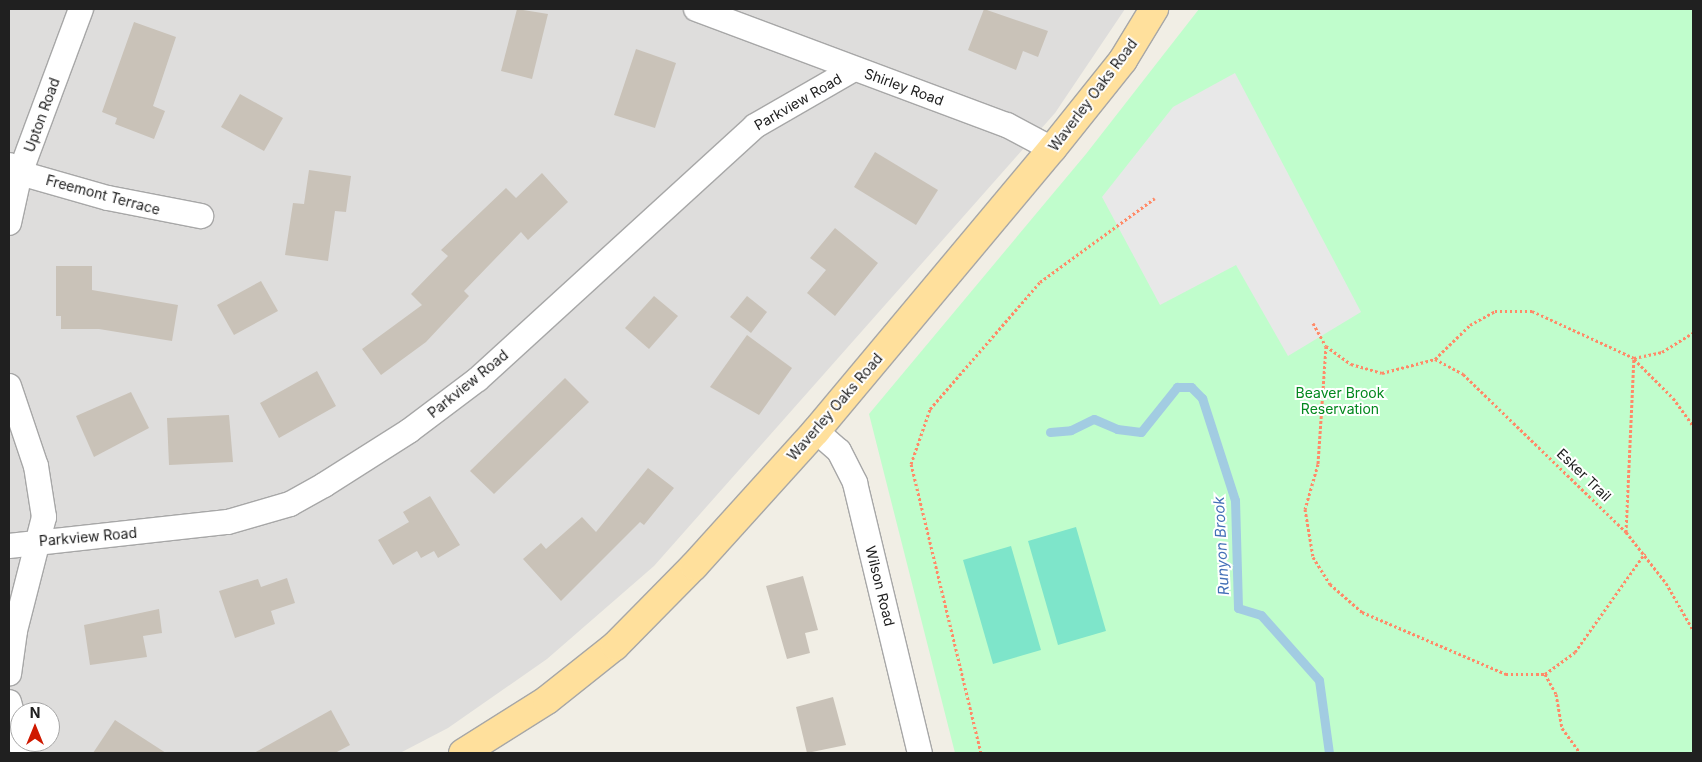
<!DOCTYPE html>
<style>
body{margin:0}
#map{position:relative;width:1702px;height:762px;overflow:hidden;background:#f1eee5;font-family:Inter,sans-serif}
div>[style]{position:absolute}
.residential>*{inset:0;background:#dedddc}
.park>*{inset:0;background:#c0fdcc}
.pitch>*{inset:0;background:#7ee5ca}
.parking>*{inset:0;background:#e8e8e8}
.stream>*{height:9px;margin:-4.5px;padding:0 4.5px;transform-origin:4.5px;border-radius:4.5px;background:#a2cce2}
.building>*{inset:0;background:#c9c2b8}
.path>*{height:3px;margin-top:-1.5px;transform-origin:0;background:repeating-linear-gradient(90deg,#ff8a68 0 2.5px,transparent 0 5px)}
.roads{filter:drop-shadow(1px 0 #a7a7a7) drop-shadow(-1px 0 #a7a7a7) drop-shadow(0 1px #a7a7a7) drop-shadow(0 -1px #a7a7a7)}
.street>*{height:24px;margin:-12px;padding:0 12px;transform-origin:12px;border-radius:12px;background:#fff}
.primary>*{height:28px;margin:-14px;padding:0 14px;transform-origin:14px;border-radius:14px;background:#ffe09c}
span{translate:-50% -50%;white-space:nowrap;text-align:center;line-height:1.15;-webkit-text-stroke:4px #fff;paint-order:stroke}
.street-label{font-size:14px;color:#202020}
.park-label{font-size:14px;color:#03881e}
.water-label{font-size:15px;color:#4470b7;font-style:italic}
.frame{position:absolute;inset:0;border:10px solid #202020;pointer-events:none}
.north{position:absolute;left:10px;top:702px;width:50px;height:50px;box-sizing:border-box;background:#fff;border:1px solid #a6a6a6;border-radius:50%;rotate:0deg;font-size:14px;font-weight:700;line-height:20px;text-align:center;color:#202020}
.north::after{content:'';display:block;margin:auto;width:18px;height:22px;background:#cf1900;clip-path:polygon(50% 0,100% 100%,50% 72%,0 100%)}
</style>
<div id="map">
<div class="residential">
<div style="clip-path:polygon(evenodd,9px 9px,1125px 9px,1055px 113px,654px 566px,547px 659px,448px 728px,400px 753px,9px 753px,9px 9px,20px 712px,50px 712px,50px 742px,20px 742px,20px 712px)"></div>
</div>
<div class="park">
<div style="clip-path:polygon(1199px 9px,1693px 9px,1693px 753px,955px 753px,869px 414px,1086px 154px)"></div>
</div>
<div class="pitch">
<div style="clip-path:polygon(1076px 527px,1106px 631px,1058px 645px,1028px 541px)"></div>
<div style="clip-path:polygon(1011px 546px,1041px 650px,993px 664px,963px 560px)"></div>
</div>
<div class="parking">
<div style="clip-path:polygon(1235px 73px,1361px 312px,1288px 356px,1236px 265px,1160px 305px,1102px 197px,1173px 107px)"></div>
</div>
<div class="stream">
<div style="left:1050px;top:432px;width:21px;rotate:-5deg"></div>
<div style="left:1071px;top:430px;width:25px;rotate:-26deg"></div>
<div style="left:1094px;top:419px;width:25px;rotate:23deg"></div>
<div style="left:1117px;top:429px;width:24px;rotate:7deg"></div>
<div style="left:1141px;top:432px;width:58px;rotate:-51.3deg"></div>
<div style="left:1177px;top:387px;width:14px"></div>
<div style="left:1191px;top:387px;width:16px;rotate:45deg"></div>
<div style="left:1202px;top:398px;width:107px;rotate:72.1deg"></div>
<div style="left:1235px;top:500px;width:108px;rotate:88.4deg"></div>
<div style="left:1238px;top:608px;width:24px;rotate:17deg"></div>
<div style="left:1261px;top:615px;width:87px;rotate:48.3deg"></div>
<div style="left:1319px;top:680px;width:74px;rotate:82.2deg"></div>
</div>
<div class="building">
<div style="clip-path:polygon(517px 9px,548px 14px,532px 79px,501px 71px)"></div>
<div style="clip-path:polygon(984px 9px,1048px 31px,1038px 57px,1023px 51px,1016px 70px,968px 50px)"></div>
<div style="clip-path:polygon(134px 22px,176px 37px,153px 106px,165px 111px,154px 139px,115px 124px,117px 118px,102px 112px)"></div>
<div style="clip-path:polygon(636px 49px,676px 63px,655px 128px,614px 115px)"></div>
<div style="clip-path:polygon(240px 94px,283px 118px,264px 151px,221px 127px)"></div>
<div style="clip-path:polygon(875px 152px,938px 190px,916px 225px,854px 187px)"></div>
<div style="clip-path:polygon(309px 170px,351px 176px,346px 212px,335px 211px,328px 261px,285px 255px,293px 203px,304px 204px)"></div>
<div style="clip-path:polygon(542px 173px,568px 202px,528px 240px,521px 232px,464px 291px,469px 296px,426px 342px,381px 375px,362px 349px,422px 305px,411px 294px,448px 256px,441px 250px,506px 188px,516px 198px)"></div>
<div style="clip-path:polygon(835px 228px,878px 263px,835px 316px,807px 293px,826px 270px,810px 258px)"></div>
<div style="clip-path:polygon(56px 266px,92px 266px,92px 290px,178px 305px,172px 341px,99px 329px,61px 329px,61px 316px,56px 316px)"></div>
<div style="clip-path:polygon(261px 281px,278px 311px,234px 335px,217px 305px)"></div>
<div style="clip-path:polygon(654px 296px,678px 316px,649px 349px,625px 328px)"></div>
<div style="clip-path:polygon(747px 296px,767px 312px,751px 333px,730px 317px)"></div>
<div style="clip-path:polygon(747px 335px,792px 368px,759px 415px,710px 387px)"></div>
<div style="clip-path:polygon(317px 371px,336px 406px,279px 438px,260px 403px)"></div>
<div style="clip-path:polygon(565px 378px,589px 402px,494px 494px,470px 471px)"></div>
<div style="clip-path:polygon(131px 392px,149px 428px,94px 457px,76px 416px)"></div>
<div style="clip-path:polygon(229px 415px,233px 462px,169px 465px,167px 418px)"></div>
<div style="clip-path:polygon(648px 468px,674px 488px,644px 525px,640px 522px,561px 601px,523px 559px,541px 543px,546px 549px,582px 517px,596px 532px)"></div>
<div style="clip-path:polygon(430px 496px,460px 545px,438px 558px,434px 551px,421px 558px,417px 551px,393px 565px,378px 540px,409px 522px,403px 512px)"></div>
<div style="clip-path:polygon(803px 576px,818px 630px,805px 633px,810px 653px,787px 659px,766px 586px)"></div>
<div style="clip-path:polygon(287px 578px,295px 603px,271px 611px,275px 624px,235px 638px,219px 591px,258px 579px,261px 587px)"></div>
<div style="clip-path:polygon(159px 609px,162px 633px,143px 636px,147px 657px,90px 665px,84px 625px)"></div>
<div style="clip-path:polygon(833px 697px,846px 745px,807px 753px,796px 707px)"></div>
<div style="clip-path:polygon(331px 710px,350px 745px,335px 753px,254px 753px)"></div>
<div style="clip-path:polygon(115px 720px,166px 753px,93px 753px)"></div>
</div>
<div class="path">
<div style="left:1313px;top:323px;width:26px;rotate:61deg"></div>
<div style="left:1326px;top:346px;width:31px;rotate:36deg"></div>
<div style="left:1351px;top:364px;width:32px;rotate:16deg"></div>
<div style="left:1382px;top:373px;width:55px;rotate:-14.8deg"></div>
<div style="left:1435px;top:359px;width:49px;rotate:-44.2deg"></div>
<div style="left:1470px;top:325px;width:29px;rotate:-29deg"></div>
<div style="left:1495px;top:311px;width:37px"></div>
<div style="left:1532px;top:311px;width:112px;rotate:24.7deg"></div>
<div style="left:1634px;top:358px;width:29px;rotate:-12deg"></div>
<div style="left:1662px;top:352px;width:36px;rotate:-32deg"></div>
<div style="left:1326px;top:346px;width:118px;rotate:93.9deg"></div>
<div style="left:1318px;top:464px;width:47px;rotate:106.1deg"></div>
<div style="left:1305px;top:509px;width:49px;rotate:80.5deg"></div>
<div style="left:1313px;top:557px;width:32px;rotate:58deg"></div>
<div style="left:1330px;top:584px;width:43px;rotate:41.2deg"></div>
<div style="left:1362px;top:612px;width:157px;rotate:23.3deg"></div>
<div style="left:1506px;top:674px;width:39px"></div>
<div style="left:1545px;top:674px;width:23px;rotate:61deg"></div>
<div style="left:1556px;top:694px;width:35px;rotate:80deg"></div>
<div style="left:1562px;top:728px;width:31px;rotate:54deg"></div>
<div style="left:1435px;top:359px;width:32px;rotate:28deg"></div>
<div style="left:1463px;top:374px;width:227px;rotate:44.1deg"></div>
<div style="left:1626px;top:532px;width:65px;rotate:51.9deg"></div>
<div style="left:1666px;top:583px;width:54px;rotate:60.1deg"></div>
<div style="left:1634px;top:359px;width:55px;rotate:45deg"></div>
<div style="left:1673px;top:398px;width:34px;rotate:54deg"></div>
<div style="left:1626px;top:532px;width:174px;rotate:-87.4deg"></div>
<div style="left:1545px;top:674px;width:37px;rotate:-36deg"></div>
<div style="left:1575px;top:652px;width:121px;rotate:-54.7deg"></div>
<div style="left:981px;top:753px;width:297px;rotate:-103.6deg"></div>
<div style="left:911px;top:464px;width:58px;rotate:-70.9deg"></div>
<div style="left:930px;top:409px;width:168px;rotate:-49.1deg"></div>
<div style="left:1040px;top:282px;width:142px;rotate:-36.1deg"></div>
</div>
<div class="roads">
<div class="street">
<div style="left:696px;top:9px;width:332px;rotate:20.5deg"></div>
<div style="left:1007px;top:125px;width:51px;rotate:28.1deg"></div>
<div style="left:9px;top:165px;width:14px;rotate:36deg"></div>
<div style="left:20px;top:173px;width:91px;rotate:15.9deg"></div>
<div style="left:108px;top:198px;width:95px;rotate:11deg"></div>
<div style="left:9px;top:223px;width:51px;rotate:-77.6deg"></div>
<div style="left:20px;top:173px;width:175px;rotate:-69.6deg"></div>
<div style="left:9px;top:386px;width:84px;rotate:71.4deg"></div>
<div style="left:36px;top:466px;width:52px;rotate:81.1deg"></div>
<div style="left:44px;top:517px;width:118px;rotate:104.3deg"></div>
<div style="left:15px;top:631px;width:43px;rotate:97.9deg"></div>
<div style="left:816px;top:431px;width:30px;rotate:41deg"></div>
<div style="left:839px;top:451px;width:36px;rotate:63deg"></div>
<div style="left:855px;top:483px;width:278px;rotate:76.5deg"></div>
<div style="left:9px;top:546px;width:220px;rotate:-6.3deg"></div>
<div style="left:228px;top:522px;width:65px;rotate:-16.2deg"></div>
<div style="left:290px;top:504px;width:39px;rotate:-29deg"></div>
<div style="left:324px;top:485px;width:101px;rotate:-32.4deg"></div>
<div style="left:409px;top:431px;width:86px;rotate:-37deg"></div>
<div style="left:478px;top:379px;width:375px;rotate:-42.4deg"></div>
<div style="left:755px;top:126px;width:114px;rotate:-29.9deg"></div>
<div style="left:9px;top:702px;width:53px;rotate:74.6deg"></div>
</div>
<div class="primary">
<div style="left:463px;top:753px;width:99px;rotate:-32.2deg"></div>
<div style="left:547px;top:700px;width:87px;rotate:-38.5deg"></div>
<div style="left:615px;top:646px;width:112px;rotate:-45.4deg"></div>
<div style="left:694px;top:566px;width:182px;rotate:-47.9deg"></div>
<div style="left:816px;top:431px;width:368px;rotate:-50.1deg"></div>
<div style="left:1052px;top:149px;width:114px;rotate:-51.4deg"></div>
<div style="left:1123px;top:60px;width:60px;rotate:-58.7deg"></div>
</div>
</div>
<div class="street-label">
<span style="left:904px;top:87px;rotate:20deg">Shirley Road</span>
<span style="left:1093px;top:95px;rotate:-53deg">Waverley Oaks Road</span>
<span style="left:798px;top:102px;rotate:-30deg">Parkview Road</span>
<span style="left:42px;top:115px;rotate:-70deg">Upton Road</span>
<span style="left:103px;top:195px;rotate:15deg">Freemont Terrace</span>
<span style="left:468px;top:384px;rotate:-39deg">Parkview Road</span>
<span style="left:835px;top:407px;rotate:-49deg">Waverley Oaks Road</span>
<span style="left:1584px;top:475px;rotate:44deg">Esker Trail</span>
<span style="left:88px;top:537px;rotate:-5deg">Parkview Road</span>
<span style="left:880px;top:586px;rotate:76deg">Wilson Road</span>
</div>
<div class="park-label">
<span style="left:1340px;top:401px">Beaver Brook<br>Reservation</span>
</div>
<div class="water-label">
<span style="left:1221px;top:546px;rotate:-93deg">Runyon Brook</span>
</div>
<div class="frame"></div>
<div class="north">N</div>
</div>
